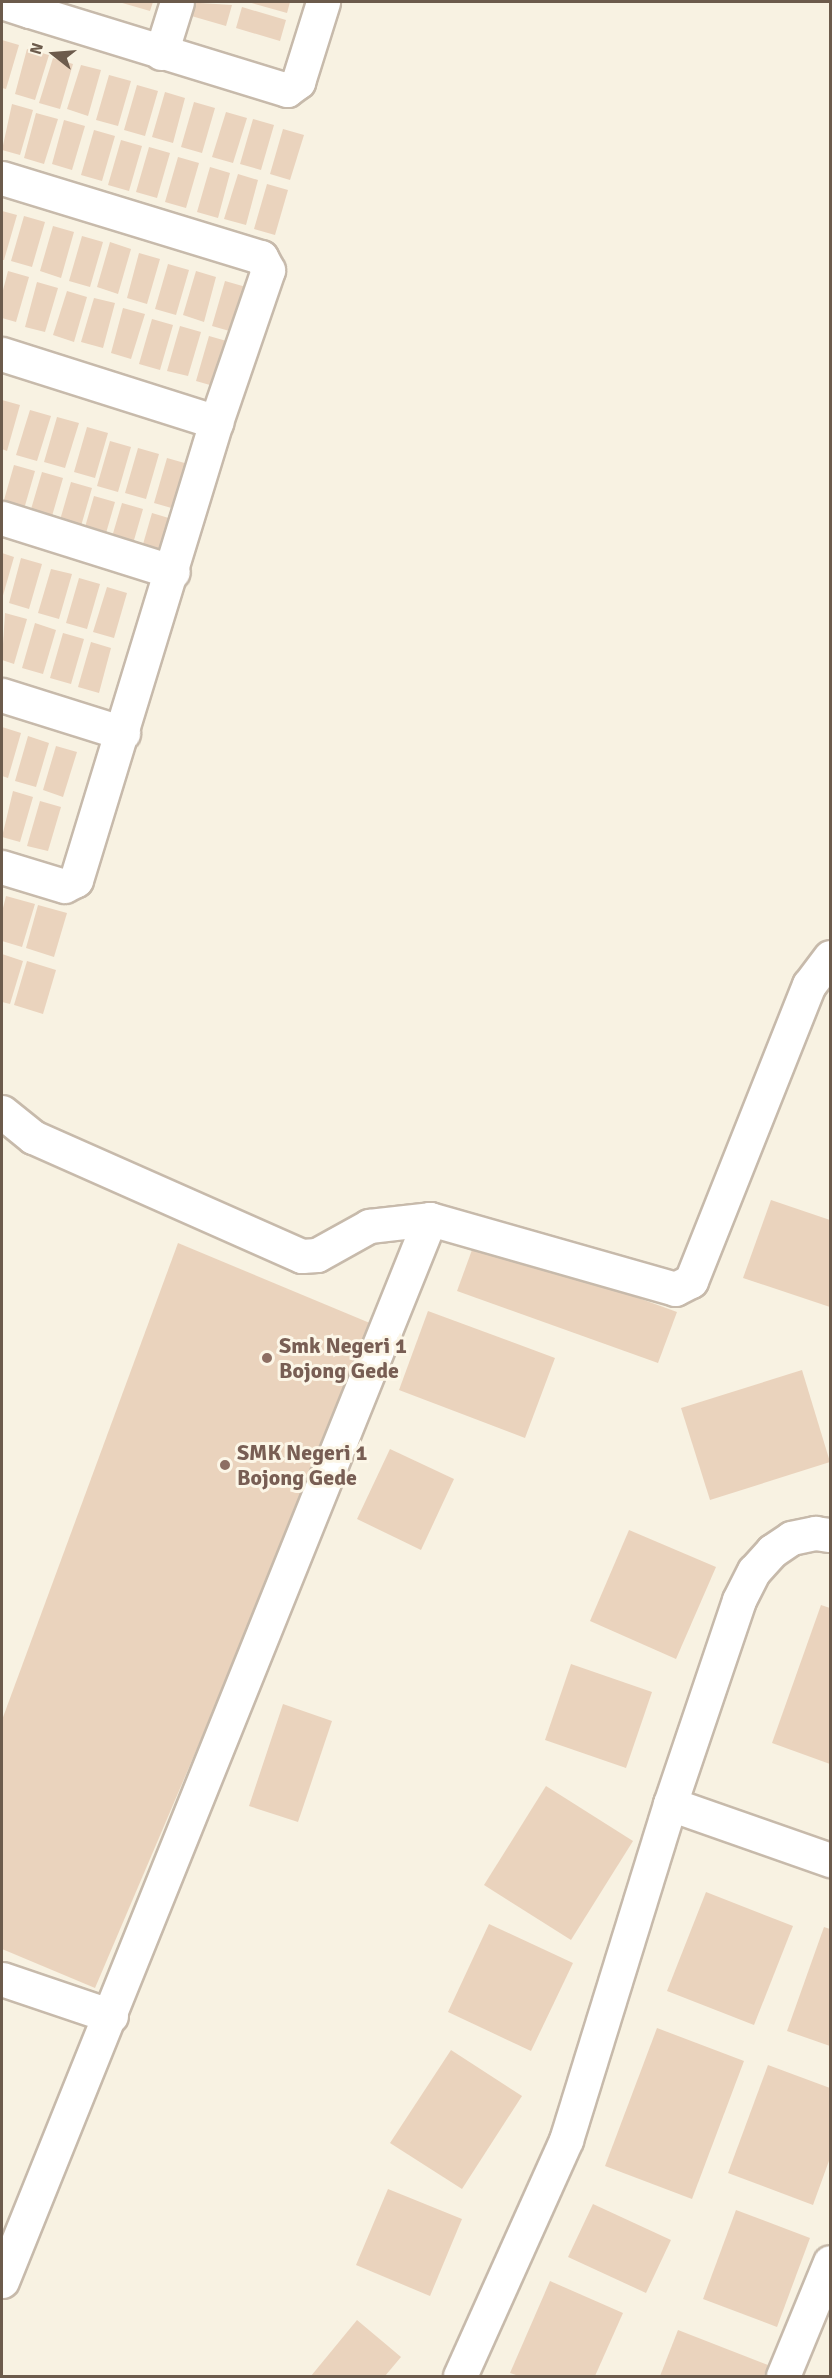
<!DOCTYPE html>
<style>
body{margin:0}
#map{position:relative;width:832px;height:2378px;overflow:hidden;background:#f8f2e2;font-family:Signika,sans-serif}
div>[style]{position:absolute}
.building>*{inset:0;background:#ead3bd}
.roads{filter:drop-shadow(2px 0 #c7baab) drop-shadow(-2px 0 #c7baab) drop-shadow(0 2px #c7baab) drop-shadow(0 -2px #c7baab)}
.minor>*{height:33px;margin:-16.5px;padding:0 16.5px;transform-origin:16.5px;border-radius:16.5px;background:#fff}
.dots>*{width:16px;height:16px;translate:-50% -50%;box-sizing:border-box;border:3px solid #fcf6e7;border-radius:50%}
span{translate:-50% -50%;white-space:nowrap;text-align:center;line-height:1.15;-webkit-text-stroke:6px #fcf6e7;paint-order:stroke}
.education-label{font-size:22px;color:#785e54;font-weight:700}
.left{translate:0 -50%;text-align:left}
.frame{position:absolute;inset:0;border:3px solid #6c5b4c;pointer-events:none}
.north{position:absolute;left:24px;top:24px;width:60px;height:60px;-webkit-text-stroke:4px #fcf6e7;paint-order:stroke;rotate:287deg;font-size:16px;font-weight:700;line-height:24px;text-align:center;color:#6c5b4c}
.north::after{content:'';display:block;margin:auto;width:21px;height:27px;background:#6c5b4c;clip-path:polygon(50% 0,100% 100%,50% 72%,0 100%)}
</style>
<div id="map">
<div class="building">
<div style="clip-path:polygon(119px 2px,153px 2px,150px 11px)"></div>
<div style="clip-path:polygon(184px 2px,232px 5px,226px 26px,181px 13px)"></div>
<div style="clip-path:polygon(248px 2px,290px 2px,287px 13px)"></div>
<div style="clip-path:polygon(242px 7px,286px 20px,280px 41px,236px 28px)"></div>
<div style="clip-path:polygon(2px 40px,19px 45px,6px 89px,2px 88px)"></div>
<div style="clip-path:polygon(27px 49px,49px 55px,35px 100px,15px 94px)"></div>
<div style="clip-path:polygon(53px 58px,73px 64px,60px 109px,39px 103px)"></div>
<div style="clip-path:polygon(81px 65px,101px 70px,88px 116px,67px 109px)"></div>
<div style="clip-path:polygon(109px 75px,131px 81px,118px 126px,96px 120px)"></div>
<div style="clip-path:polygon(137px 85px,158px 91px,145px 136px,124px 130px)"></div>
<div style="clip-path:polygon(165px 92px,185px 98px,173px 143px,152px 137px)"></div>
<div style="clip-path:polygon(194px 102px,215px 108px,202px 153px,181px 147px)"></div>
<div style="clip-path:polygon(12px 104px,33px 110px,20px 155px,2px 150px)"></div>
<div style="clip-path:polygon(226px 112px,247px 118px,233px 163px,212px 157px)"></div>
<div style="clip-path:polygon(36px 113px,58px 119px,44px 164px,24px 158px)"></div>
<div style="clip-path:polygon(253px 119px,274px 125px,261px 170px,240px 164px)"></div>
<div style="clip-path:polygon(64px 120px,85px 126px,72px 170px,52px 164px)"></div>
<div style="clip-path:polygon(283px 129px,304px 135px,290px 180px,270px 174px)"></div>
<div style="clip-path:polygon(94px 130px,115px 136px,102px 181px,81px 175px)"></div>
<div style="clip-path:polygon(121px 140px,142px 146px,129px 191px,108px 185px)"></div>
<div style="clip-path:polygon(149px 147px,170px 153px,157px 198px,136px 192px)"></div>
<div style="clip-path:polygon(178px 157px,199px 163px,186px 208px,165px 202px)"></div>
<div style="clip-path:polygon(210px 167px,230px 173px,218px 218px,197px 212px)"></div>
<div style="clip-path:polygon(238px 174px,258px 180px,246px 225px,224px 219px)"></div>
<div style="clip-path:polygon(267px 184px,288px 190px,275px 235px,254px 229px)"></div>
<div style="clip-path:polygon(2px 211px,17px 215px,4px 260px,2px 260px)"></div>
<div style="clip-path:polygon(24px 216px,45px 222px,32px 267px,11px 261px)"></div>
<div style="clip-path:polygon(53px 226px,74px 232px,61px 278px,40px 271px)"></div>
<div style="clip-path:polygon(82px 236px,103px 242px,90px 287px,69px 281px)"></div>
<div style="clip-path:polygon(110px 242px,131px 249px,118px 294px,97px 287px)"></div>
<div style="clip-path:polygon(139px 253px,160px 259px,147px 304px,127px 298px)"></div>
<div style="clip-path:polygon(168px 264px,189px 270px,176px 315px,155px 309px)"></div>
<div style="clip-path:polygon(8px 271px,29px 277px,16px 322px,2px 318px,2px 294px)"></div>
<div style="clip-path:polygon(196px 271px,216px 277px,204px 322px,183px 315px)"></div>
<div style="clip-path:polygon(225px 281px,246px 287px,233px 332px,212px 326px)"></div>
<div style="clip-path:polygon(37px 282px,58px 288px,45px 332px,25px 327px)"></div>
<div style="clip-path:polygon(67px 291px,87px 297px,74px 342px,53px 335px)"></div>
<div style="clip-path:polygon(94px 298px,115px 303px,103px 348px,81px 342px)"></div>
<div style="clip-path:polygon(123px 308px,145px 314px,131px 359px,111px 353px)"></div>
<div style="clip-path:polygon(152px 319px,173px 325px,160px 370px,139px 364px)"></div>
<div style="clip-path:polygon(180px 326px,201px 332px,188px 376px,167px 371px)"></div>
<div style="clip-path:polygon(209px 336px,230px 342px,217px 387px,196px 381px)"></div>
<div style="clip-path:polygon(2px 400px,20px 405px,7px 451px,2px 449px)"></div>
<div style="clip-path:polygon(30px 410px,51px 416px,37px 461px,16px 455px)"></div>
<div style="clip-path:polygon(57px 417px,79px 423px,65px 468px,44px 462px)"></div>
<div style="clip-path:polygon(87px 427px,108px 433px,95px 478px,74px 472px)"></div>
<div style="clip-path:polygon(110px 441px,131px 447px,118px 492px,97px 486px)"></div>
<div style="clip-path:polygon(138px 448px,159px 454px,146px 499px,125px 493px)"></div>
<div style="clip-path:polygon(167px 458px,188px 464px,175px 509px,154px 503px)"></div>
<div style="clip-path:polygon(14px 465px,35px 471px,22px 516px,2px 507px)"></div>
<div style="clip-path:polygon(42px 472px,63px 478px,50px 523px,29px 516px)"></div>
<div style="clip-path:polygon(71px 482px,92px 488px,79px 533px,58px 527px)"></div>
<div style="clip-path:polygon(94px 496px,115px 502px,102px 547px,81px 541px)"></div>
<div style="clip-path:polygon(122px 503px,143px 509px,130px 554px,109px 547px)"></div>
<div style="clip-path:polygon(152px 513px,172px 519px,159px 564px,139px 558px)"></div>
<div style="clip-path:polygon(2px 553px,14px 557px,2px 599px)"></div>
<div style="clip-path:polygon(21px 558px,42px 564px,29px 609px,9px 603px)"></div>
<div style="clip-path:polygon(51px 569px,72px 574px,59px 619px,38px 613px)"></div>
<div style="clip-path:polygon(79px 578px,100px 584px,87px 629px,66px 623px)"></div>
<div style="clip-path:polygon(107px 587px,127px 593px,114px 638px,93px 632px)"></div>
<div style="clip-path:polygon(5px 613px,27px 619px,14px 664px,2px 660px)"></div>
<div style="clip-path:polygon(35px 623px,56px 630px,43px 674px,22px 668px)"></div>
<div style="clip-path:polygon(63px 633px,84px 639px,71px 684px,50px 678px)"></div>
<div style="clip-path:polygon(91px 642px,111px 648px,99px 693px,78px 687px)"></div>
<div style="clip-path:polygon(2px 727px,21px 733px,8px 778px,2px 776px)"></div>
<div style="clip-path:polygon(28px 736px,49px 743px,36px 787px,15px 781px)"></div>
<div style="clip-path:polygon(56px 746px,77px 752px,63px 797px,43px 790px)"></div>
<div style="clip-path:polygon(13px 791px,33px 797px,20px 842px,2px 837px)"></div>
<div style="clip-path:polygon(40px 801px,61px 807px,48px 851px,27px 846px)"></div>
<div style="clip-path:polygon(6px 896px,35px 904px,22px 947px,2px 941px,2px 912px)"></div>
<div style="clip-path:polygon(38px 905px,67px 913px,54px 957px,26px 948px)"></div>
<div style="clip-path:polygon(2px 954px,23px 961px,10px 1004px,2px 1002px)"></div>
<div style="clip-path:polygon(27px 961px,56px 970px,43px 1014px,14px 1005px)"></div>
<div style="clip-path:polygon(771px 1200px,830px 1220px,830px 1307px,743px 1278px)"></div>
<div style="clip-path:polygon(476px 1239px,677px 1312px,658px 1363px,457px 1291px)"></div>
<div style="clip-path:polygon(178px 1243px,377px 1326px,95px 1988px,2px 1949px,2px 1720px)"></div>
<div style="clip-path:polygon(428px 1311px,555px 1358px,525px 1438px,399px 1390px)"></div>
<div style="clip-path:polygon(802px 1370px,830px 1462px,710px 1500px,681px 1408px)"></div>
<div style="clip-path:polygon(390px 1449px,454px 1479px,421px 1550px,357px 1519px)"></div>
<div style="clip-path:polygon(629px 1530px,716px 1567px,676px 1659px,590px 1621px)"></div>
<div style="clip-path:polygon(821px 1605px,830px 1608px,830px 1764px,772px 1743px)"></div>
<div style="clip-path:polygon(571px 1664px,652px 1692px,626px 1768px,545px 1740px)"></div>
<div style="clip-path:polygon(283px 1704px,332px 1721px,298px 1822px,249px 1806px)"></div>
<div style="clip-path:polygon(546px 1786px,633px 1841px,571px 1940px,484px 1885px)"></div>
<div style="clip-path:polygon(706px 1892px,793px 1926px,754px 2025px,667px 1991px)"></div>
<div style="clip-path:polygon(489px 1924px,573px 1963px,531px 2051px,448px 2012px)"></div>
<div style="clip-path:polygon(824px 1927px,830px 1929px,830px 2046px,787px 2031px)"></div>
<div style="clip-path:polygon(657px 2028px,744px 2061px,692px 2199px,605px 2166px)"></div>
<div style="clip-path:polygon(451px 2050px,522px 2096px,462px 2189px,390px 2143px)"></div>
<div style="clip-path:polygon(768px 2065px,830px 2088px,830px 2158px,813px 2205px,728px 2173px)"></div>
<div style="clip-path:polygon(388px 2189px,462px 2219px,430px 2296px,356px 2265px)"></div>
<div style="clip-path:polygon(593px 2204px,671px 2240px,646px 2293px,568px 2257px)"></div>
<div style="clip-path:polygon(736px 2210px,810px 2238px,777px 2327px,703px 2299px)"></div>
<div style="clip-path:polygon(550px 2281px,623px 2313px,595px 2376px,519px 2376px,510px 2373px)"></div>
<div style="clip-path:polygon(357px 2320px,401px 2357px,385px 2376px,311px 2376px)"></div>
<div style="clip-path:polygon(678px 2330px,768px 2365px,764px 2376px,660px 2376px)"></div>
</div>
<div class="roads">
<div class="minor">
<div style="left:2px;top:2px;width:29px;rotate:18deg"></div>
<div style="left:30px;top:11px;width:9px;rotate:-72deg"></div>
<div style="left:30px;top:11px;width:269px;rotate:17.1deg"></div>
<div style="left:287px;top:90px;width:14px;rotate:-36deg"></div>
<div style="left:298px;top:82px;width:84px;rotate:-72.6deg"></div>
<div style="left:161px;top:53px;width:53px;rotate:-72.6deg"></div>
<div style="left:2px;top:178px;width:271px;rotate:17deg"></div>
<div style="left:261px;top:257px;width:15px;rotate:62deg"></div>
<div style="left:268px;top:270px;width:161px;rotate:108.9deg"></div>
<div style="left:216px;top:422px;width:479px;rotate:107deg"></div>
<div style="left:76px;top:880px;width:13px;rotate:153deg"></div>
<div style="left:64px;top:886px;width:65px;rotate:-163deg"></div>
<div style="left:2px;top:354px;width:225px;rotate:17.6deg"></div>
<div style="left:2px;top:518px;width:179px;rotate:17.5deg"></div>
<div style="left:2px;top:695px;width:127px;rotate:17.4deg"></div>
<div style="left:2px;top:1112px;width:40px;rotate:39deg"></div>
<div style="left:33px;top:1137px;width:294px;rotate:23.9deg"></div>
<div style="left:302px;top:1256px;width:15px;rotate:-4deg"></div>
<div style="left:317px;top:1255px;width:60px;rotate:-29.1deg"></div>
<div style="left:369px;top:1226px;width:61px;rotate:-6.5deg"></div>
<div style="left:430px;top:1219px;width:255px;rotate:15.9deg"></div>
<div style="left:675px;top:1289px;width:18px;rotate:-27deg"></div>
<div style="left:691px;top:1281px;width:319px;rotate:-68.3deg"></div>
<div style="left:809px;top:985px;width:35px;rotate:-53deg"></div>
<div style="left:670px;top:1804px;width:170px;rotate:19.3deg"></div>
<div style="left:2px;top:1979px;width:115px;rotate:18.7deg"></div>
<div style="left:2px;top:2281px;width:1145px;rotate:-68.05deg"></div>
<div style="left:460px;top:2376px;width:259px;rotate:-65.8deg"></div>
<div style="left:566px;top:2140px;width:352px;rotate:-72.8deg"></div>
<div style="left:670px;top:1804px;width:215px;rotate:-71.3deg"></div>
<div style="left:739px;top:1600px;width:33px;rotate:-63deg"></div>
<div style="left:754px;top:1571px;width:27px;rotate:-48deg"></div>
<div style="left:772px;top:1551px;width:23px;rotate:-34deg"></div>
<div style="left:791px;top:1538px;width:25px;rotate:-12deg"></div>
<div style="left:815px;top:1533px;width:15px;rotate:8deg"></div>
<div style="left:783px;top:2376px;width:123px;rotate:-67.6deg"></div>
</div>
</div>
<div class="dots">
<div style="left:267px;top:1358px;background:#8d6e63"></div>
<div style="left:225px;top:1465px;background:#8d6e63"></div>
</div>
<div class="education-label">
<span class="left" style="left:279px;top:1358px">Smk Negeri 1<br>Bojong Gede</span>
<span class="left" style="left:237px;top:1465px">SMK Negeri 1<br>Bojong Gede</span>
</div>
<div class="frame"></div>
<div class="north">N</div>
</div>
